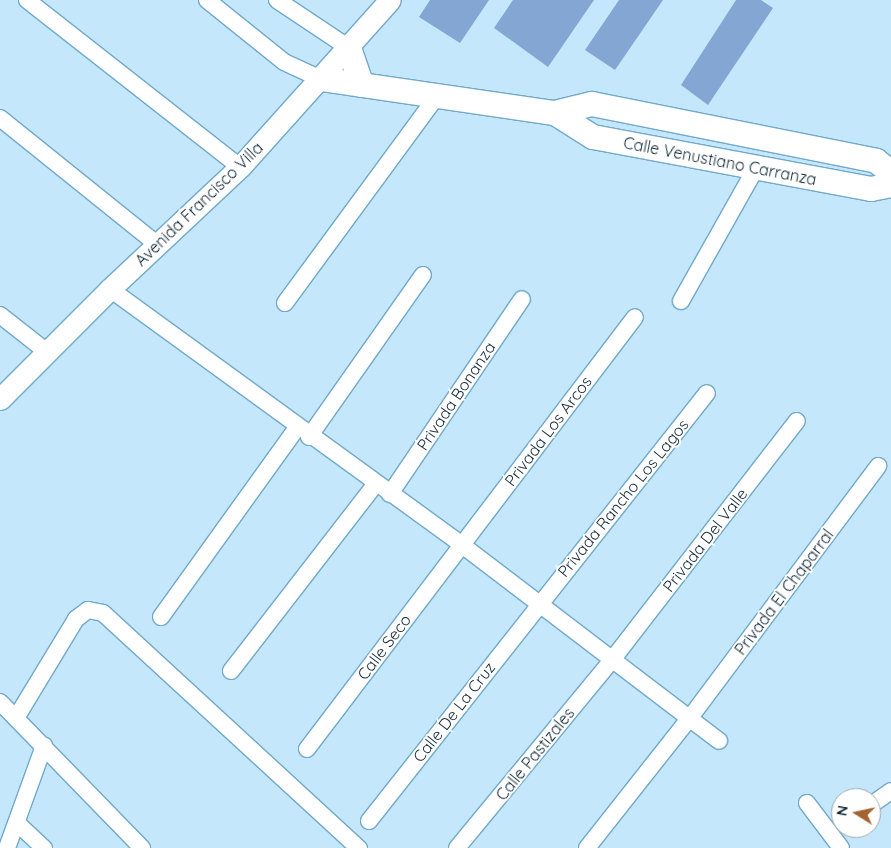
<!DOCTYPE html>
<style>
body{margin:0}
#map{position:relative;width:891px;height:848px;overflow:hidden;background:#c5e7fc;font-family:Quicksand,sans-serif}
div>[style]{position:absolute}
.building>*{inset:0;background:#84a6d3}
.roads{filter:drop-shadow(1px 0 #71a9cb) drop-shadow(-1px 0 #71a9cb) drop-shadow(0 1px #71a9cb) drop-shadow(0 -1px #71a9cb)}
.minor>*{height:16px;margin:-8px;padding:0 8px;transform-origin:8px;border-radius:8px;background:#fff}
.tertiary>*{height:21px;margin:-10.5px;padding:0 10.5px;transform-origin:10.5px;border-radius:10.5px;background:#fff}
.secondary>*{height:24px;margin:-12px;padding:0 12px;transform-origin:12px;border-radius:12px;background:#fff}
span{translate:-50% -50%;white-space:nowrap;text-align:center;line-height:1.15;-webkit-text-stroke:4px #fff;paint-order:stroke}
.street-label{font-size:16px;color:#122937}
.north{position:absolute;left:831px;top:788px;width:50px;height:50px;box-sizing:border-box;background:#fff;border:1px solid #a0a9af;border-radius:50%;rotate:280deg;font-size:14px;font-weight:700;line-height:20px;text-align:center;color:#122937}
.north::after{content:'';display:block;margin:auto;width:18px;height:22px;background:#a56330;clip-path:polygon(50% 0,100% 100%,50% 72%,0 100%)}
</style>
<div id="map">
<div class="building">
<div style="clip-path:polygon(430px 0,489px 0,460px 43px,419px 17px)"></div>
<div style="clip-path:polygon(513px 0,594px 0,548px 67px,494px 28px)"></div>
<div style="clip-path:polygon(619px 0,663px 0,615px 70px,585px 50px)"></div>
<div style="clip-path:polygon(736px 0,761px 0,773px 8px,708px 105px,681px 85px)"></div>
</div>
<div class="roads">
<div class="minor">
<div style="left:27px;top:0;width:271px;rotate:38.1deg"></div>
<div style="left:207px;top:0;width:99px;rotate:38.8deg"></div>
<div style="left:284px;top:62px;width:41px;rotate:24.7deg"></div>
<div style="left:277px;top:0;width:87px;rotate:33.7deg"></div>
<div style="left:0;top:118px;width:203px;rotate:38.8deg"></div>
<div style="left:110px;top:289px;width:435px;rotate:36deg"></div>
<div style="left:462px;top:545px;width:323px;rotate:37.3deg"></div>
<div style="left:681px;top:301px;width:153px;rotate:-60.6deg"></div>
<div style="left:285px;top:303px;width:257px;rotate:-53.7deg"></div>
<div style="left:0;top:315px;width:60px;rotate:38.2deg"></div>
<div style="left:309px;top:437px;width:198px;rotate:-54.9deg"></div>
<div style="left:390px;top:494px;width:235px;rotate:-55.9deg"></div>
<div style="left:161px;top:617px;width:233px;rotate:-54.3deg"></div>
<div style="left:231px;top:671px;width:235px;rotate:-52.3deg"></div>
<div style="left:0;top:702px;width:204px;rotate:45.8deg"></div>
<div style="left:16px;top:718px;width:116px;rotate:-58.8deg"></div>
<div style="left:76px;top:619px;width:15px;rotate:-37deg"></div>
<div style="left:88px;top:610px;width:15px;rotate:11deg"></div>
<div style="left:103px;top:613px;width:348px;rotate:42.6deg"></div>
<div style="left:307px;top:749px;width:542px;rotate:-52.79deg"></div>
<div style="left:807px;top:803px;width:56px;rotate:52.9deg"></div>
<div style="left:871px;top:805px;width:24px;rotate:-35deg"></div>
<div style="left:369px;top:821px;width:545px;rotate:-51.7deg"></div>
<div style="left:17px;top:823px;width:37px;rotate:43deg"></div>
<div style="left:7px;top:848px;width:109px;rotate:-70.1deg"></div>
<div style="left:457px;top:848px;width:244px;rotate:-50.5deg"></div>
<div style="left:612px;top:660px;width:302px;rotate:-52.3deg"></div>
<div style="left:587px;top:848px;width:164px;rotate:-51.7deg"></div>
<div style="left:689px;top:719px;width:316px;rotate:-53.2deg"></div>
</div>
<div class="tertiary">
<div style="left:0;top:399px;width:156px;rotate:-45deg"></div>
<div style="left:110px;top:289px;width:178px;rotate:-43.2deg"></div>
<div style="left:240px;top:167px;width:224px;rotate:-48.1deg"></div>
</div>
<div class="secondary">
<div style="left:349px;top:48px;width:39px;rotate:71deg"></div>
<div style="left:321px;top:79px;width:236px;rotate:8.3deg"></div>
<div style="left:555px;top:113px;width:38px;rotate:-14deg"></div>
<div style="left:592px;top:104px;width:290px;rotate:11.3deg"></div>
<div style="left:876px;top:161px;width:19px;rotate:36deg"></div>
<div style="left:555px;top:113px;width:45px;rotate:32.3deg"></div>
<div style="left:593px;top:137px;width:283px;rotate:10.6deg"></div>
<div style="left:871px;top:189px;width:20px;rotate:-11deg"></div>
</div>
</div>
<div class="street-label">
<span style="left:720px;top:161px;rotate:11deg">Calle Venustiano Carranza</span>
<span style="left:199px;top:204px;rotate:-44deg">Avenida Francisco Villa</span>
<span style="left:456px;top:396px;rotate:-56deg">Privada Bonanza</span>
<span style="left:548px;top:431px;rotate:-53deg">Privada Los Arcos</span>
<span style="left:623px;top:498px;rotate:-51deg">Privada Rancho Los Lagos</span>
<span style="left:705px;top:540px;rotate:-52deg">Privada Del Valle</span>
<span style="left:784px;top:592px;rotate:-53deg">Privada El Chaparral</span>
<span style="left:384px;top:647px;rotate:-53deg">Calle Seco</span>
<span style="left:454px;top:712px;rotate:-52deg">Calle De La Cruz</span>
<span style="left:535px;top:754px;rotate:-51deg">Calle Pastizales</span>
</div>
<div class="north">N</div>
</div>
